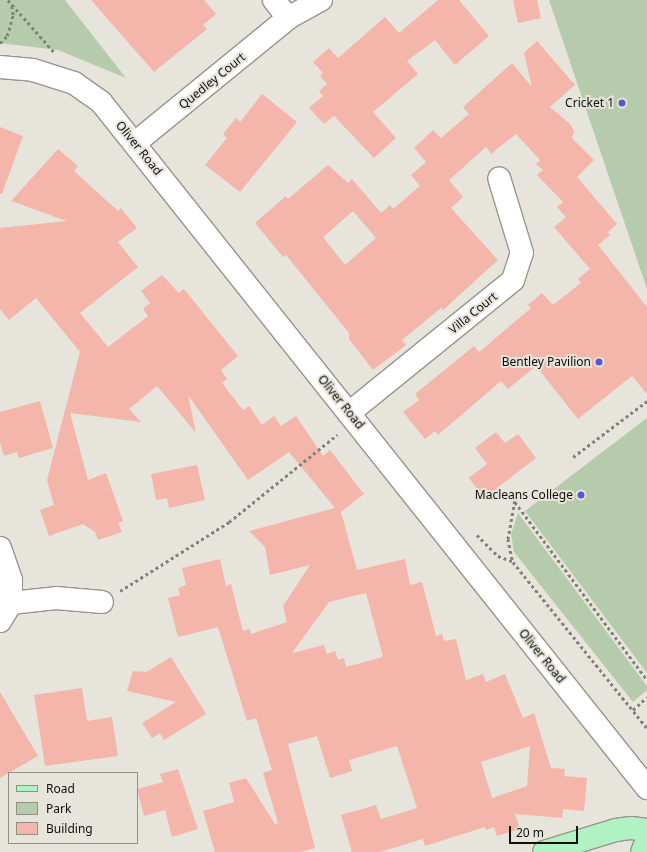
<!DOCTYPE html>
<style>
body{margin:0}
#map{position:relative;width:647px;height:852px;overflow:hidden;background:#e6e4db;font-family:"Noto Sans",sans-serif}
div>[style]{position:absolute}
.green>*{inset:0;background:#b5cbac}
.building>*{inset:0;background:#f4b6ab}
.path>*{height:2.5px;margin-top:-1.25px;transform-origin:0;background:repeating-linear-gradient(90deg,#82817a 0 3px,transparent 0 6px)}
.roads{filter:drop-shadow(1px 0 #97958d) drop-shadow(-1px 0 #97958d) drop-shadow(0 1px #97958d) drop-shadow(0 -1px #97958d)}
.minor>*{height:22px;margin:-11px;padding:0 11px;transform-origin:11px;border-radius:11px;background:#fff}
.major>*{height:22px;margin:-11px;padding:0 11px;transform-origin:11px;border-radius:11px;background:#b0f2c2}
.dots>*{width:11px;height:11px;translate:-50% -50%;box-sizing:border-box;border:2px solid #e6e4db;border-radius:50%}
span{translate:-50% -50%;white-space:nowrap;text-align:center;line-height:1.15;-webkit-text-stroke:4px #e6e4db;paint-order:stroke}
.street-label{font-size:12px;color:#0f0f0c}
.poi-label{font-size:12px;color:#0f0f0c}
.right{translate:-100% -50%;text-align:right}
.legend{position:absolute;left:8px;top:772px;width:130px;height:72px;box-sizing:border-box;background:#e6e4db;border:1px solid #908f88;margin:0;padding:5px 7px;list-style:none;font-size:12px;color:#0f0f0c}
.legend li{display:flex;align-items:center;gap:8px;height:20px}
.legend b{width:20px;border:1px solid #908f88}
.scale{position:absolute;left:509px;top:826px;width:69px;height:18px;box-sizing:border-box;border:2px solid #0f0f0c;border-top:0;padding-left:5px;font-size:12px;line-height:14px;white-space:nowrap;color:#0f0f0c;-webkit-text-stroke:3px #e6e4db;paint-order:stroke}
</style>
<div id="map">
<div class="green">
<div style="clip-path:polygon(0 0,65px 0,126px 78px,58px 50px,0 43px)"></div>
<div style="clip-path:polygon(549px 0,647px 0,647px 289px)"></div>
<div style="clip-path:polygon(647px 418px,647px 673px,525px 511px)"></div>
<div style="clip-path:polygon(518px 513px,647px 686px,647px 690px,633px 702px,514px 552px,511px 534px)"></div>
</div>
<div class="building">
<div style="clip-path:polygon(91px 0,204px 0,216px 14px,203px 25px,207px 29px,154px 72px)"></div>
<div style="clip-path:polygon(438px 0,459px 0,489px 36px,455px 65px,435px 40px,407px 61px,418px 74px,373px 112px,396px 138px,374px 158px,334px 116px,324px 124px,309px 108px,323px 96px,319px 91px,327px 84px,320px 76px,323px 73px,313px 62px,329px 48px,338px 58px,385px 17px,399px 33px)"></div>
<div style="clip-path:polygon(513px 0,537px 0,541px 18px,518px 23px)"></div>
<div style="clip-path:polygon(evenodd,537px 41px,575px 85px,550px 107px,570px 124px,574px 131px,572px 138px,594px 160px,577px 177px,617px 224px,608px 232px,610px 235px,598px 245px,647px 307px,647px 394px,632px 376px,578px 419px,536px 366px,508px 389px,501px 381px,438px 435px,435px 431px,425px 439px,403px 412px,419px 400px,415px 394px,474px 346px,479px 352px,531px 308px,528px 305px,542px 293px,553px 305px,581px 283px,578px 279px,590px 269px,554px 227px,566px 217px,557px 207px,563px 202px,537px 175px,543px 170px,536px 164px,540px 160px,516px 134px,491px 154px,486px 147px,449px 180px,463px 197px,451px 208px,498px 260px,443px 310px,441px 308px,402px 340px,406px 345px,373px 370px,349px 339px,349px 333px,286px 255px,283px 257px,255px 223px,286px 196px,288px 199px,328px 165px,348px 183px,352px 179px,381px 213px,390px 205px,393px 209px,420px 186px,411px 175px,426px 162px,414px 148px,433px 130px,441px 138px,469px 114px,463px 107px,512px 63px,532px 87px,524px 53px,537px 41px,353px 211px,376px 238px,345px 265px,323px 237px,353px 211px)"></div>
<div style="clip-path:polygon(262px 94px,297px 122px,240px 192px,205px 165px,227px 138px,223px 134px,236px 118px,240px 122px)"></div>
<div style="clip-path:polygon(0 127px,23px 136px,2px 194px,0 194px)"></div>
<div style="clip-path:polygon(evenodd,58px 149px,78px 166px,74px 171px,118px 211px,121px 208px,137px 228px,118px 242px,138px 267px,80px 313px,108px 347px,148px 316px,143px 309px,150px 303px,141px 291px,162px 275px,179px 293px,184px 289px,238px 356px,221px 370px,227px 379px,222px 383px,243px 410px,249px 406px,262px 425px,274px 416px,281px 426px,296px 416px,323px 456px,330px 450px,364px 494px,341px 512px,357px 570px,405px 559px,410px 585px,422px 582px,436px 636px,442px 634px,444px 641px,456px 639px,466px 680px,483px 674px,486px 682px,505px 674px,523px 718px,534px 713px,551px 768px,565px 769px,564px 776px,587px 778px,584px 811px,563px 809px,562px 818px,515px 814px,520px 829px,497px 836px,494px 827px,486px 830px,485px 827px,425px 846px,423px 839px,380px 852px,352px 852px,341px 815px,376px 805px,381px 819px,417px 808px,397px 746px,349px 760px,352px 771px,330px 778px,317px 736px,288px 744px,315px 848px,300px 852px,215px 852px,203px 811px,234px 802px,229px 783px,246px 778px,275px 824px,278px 823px,263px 773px,272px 770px,256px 718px,247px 721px,218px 627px,178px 637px,168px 598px,180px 595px,178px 588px,186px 585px,182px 568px,220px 559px,226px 586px,231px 584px,243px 631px,250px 629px,251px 634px,287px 622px,283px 606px,310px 565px,270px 575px,265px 547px,249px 531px,335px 508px,289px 452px,248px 480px,188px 395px,196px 433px,157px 386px,129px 409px,141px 422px,70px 413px,88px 480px,106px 473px,123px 521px,118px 523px,122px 532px,98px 540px,95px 532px,83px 524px,49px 536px,40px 510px,54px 505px,47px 480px,80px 352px,36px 298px,9px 320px,0 309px,0 228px,67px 221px,11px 201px,58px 149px,366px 593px,383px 657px,346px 667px,344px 658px,338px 660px,335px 651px,327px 654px,324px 645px,292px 653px,329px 602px,366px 593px,58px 149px,530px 746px,527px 786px,492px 798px,481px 762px,530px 746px)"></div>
<div style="clip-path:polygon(40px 401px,53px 448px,19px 458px,17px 452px,4px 456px,0 443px,0 412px)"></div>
<div style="clip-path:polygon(496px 432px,505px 443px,518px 434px,536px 458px,484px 498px,469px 478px,487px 464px,475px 448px)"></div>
<div style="clip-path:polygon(197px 465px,205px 500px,169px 508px,167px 498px,156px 500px,151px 474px)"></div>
<div style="clip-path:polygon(171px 657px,206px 714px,164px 740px,160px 733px,152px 738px,142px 723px,176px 702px,127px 691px,133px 671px,146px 672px)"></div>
<div style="clip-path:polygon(82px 688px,87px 721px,112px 717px,118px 756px,45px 766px,34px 695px)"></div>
<div style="clip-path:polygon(0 692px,38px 756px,0 778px)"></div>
<div style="clip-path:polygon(178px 769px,198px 829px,172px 837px,165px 810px,144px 816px,137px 789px,163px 782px,160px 774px)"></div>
</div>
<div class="path">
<div style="left:8px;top:0;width:69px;rotate:48.5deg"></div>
<div style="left:0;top:43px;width:10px;rotate:-45deg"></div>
<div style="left:7px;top:36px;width:22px;rotate:-74deg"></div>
<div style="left:13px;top:15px;width:11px;rotate:-100deg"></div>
<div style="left:573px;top:457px;width:93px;rotate:-37.1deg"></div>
<div style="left:515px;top:501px;width:39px;rotate:100deg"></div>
<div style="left:508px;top:539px;width:24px;rotate:78deg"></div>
<div style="left:513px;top:562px;width:213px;rotate:51.1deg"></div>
<div style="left:515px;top:502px;width:222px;rotate:53.4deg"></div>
<div style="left:477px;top:535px;width:30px;rotate:45deg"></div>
<div style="left:498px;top:556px;width:15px;rotate:20deg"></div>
<div style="left:120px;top:591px;width:129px;rotate:-32.3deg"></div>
<div style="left:229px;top:522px;width:139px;rotate:-38.9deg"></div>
<div style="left:633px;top:710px;width:19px;rotate:-43deg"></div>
</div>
<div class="roads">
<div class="minor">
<div style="left:274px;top:0;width:23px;rotate:52deg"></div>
<div style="left:0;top:67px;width:33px;rotate:5deg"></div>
<div style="left:33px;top:70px;width:43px;rotate:17.6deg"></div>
<div style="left:74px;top:83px;width:33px;rotate:35deg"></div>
<div style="left:101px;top:102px;width:877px;rotate:51.48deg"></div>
<div style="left:135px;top:143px;width:198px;rotate:-39.2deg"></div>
<div style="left:288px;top:18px;width:38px;rotate:-29deg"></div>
<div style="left:349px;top:413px;width:211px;rotate:-39deg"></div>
<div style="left:513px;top:280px;width:28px;rotate:-72deg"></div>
<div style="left:522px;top:253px;width:78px;rotate:-107deg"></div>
<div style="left:0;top:548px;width:34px;rotate:71deg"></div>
<div style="left:11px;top:580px;width:23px;rotate:90deg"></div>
<div style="left:11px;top:603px;width:21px;rotate:121deg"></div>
<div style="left:11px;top:603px;width:45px;rotate:-6.3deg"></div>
<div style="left:56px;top:598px;width:46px;rotate:5deg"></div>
</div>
<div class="major">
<div style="left:544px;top:852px;width:75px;rotate:-17deg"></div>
<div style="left:616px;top:830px;width:15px;rotate:-8deg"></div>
<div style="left:631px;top:828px;width:16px;rotate:7deg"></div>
<div style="left:642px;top:852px;width:13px;rotate:-67deg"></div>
</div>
</div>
<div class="dots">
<div style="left:622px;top:103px;background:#5a56cd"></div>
<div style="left:599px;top:362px;background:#5a56cd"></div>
<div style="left:581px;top:495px;background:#5a56cd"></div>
</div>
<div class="street-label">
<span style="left:212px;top:81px;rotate:-39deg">Quedley Court</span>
<span style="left:139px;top:148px;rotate:51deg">Oliver Road</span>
<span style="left:473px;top:313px;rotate:-39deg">Villa Court</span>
<span style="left:341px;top:402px;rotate:51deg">Oliver Road</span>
<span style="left:542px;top:656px;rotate:51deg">Oliver Road</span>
</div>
<div class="poi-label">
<span class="right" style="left:614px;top:103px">Cricket 1</span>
<span class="right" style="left:591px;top:362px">Bentley Pavilion</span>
<span class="right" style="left:573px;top:495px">Macleans College</span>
</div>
<ul class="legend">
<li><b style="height:5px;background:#b0f2c2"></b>Road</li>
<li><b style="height:11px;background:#b5cbac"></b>Park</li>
<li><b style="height:11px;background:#f4b6ab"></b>Building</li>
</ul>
<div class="scale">20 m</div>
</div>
